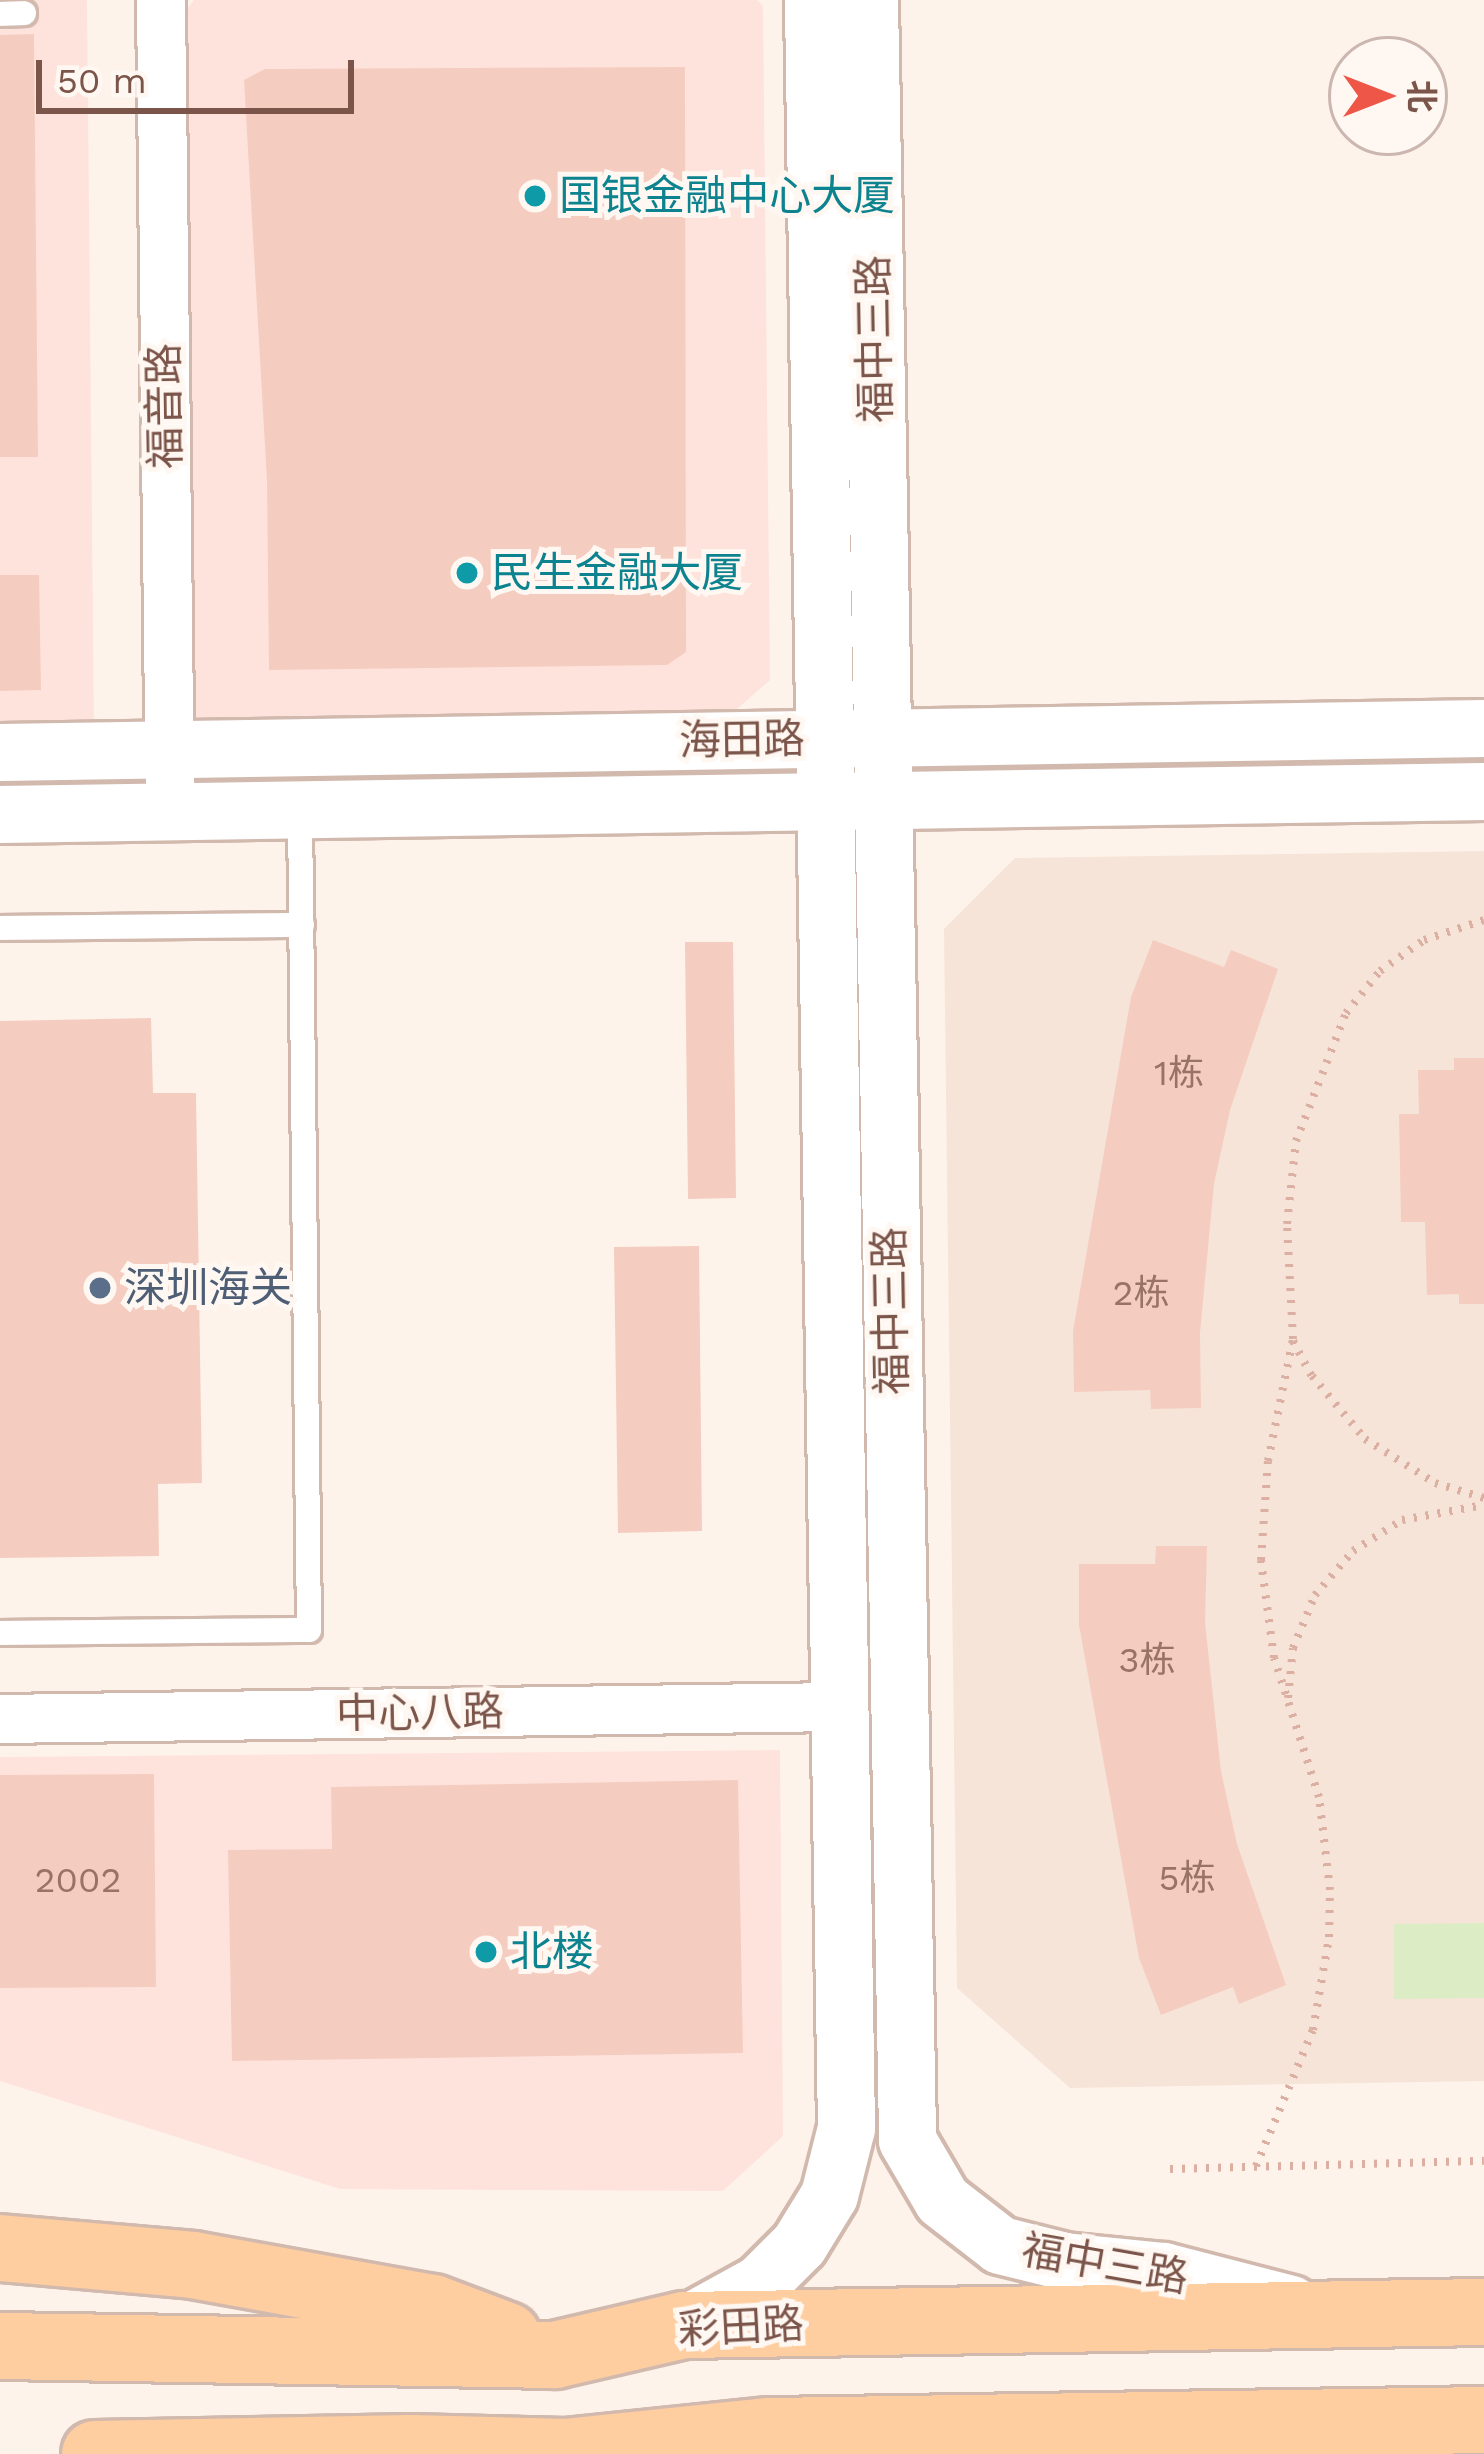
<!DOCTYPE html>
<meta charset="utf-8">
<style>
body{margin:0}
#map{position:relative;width:1484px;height:2454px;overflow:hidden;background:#fef3ea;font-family:"Work Sans","Noto Sans SC",sans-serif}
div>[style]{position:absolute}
.residential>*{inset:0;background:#f6e4d8}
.commercial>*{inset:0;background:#fee3dd}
.green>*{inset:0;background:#dcedc6}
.building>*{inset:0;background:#f5cdc0}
.path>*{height:8px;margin-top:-4px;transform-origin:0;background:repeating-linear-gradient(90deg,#dbb0a2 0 3px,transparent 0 12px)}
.roads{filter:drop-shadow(3px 0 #d2b9ae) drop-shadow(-3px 0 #d2b9ae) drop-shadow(0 3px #d2b9ae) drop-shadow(0 -3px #d2b9ae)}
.service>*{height:24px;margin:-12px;padding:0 12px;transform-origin:12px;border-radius:12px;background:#fff}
.minor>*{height:48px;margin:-24px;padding:0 24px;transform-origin:24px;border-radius:24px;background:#fff}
.tertiary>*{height:57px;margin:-28.5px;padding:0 28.5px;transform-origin:28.5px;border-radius:28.5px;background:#fff}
.primary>*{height:66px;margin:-33px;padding:0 33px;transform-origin:33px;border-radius:33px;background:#ffcea0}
.dots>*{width:33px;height:33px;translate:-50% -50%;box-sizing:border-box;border:6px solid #fff8f2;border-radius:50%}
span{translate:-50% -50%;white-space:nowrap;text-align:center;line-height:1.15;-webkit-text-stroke:10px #fff8f2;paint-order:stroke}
.number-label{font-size:36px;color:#9a7368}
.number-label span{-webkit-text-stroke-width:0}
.culture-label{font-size:42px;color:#0d838f}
.left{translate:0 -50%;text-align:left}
.street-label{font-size:42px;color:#7c554a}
.service-label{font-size:42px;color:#4e5e75}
.north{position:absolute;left:1328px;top:36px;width:120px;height:120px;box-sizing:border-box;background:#fff8f2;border:3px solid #cbb7af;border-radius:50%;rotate:90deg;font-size:33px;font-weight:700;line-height:48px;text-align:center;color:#7c554a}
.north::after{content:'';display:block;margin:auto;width:42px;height:54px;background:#ee5648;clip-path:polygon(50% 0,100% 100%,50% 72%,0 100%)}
.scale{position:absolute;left:36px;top:60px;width:318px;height:54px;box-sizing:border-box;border:6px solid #7c554a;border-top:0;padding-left:15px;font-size:36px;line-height:42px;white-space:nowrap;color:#7c554a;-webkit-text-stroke:9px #fff8f2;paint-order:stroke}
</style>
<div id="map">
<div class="residential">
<div style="clip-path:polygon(1484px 851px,1484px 2081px,1070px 2088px,957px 1988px,944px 929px,1015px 858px)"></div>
</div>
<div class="commercial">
<div style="clip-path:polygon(0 0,87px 0,94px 734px,0 735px)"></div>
<div style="clip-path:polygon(194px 0,757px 0,763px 6px,770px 680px,722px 722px,195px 728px,188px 8px)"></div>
<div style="clip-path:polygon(780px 1750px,783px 2136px,723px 2191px,340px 2189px,0 2081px,0 1757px)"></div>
</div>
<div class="green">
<div style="clip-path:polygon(1484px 1923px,1484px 1998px,1394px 1999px,1394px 1924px)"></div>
</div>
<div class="building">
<div style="clip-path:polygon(34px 34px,38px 457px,0 457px,0 35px)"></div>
<div style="clip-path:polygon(685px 67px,686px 652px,667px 665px,269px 670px,267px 481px,244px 80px,265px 69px)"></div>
<div style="clip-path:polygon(0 575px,39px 575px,41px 690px,0 691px)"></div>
<div style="clip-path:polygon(1153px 940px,1224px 967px,1231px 950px,1278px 969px,1230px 1110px,1214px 1184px,1200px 1333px,1201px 1408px,1151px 1409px,1150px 1390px,1074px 1392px,1073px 1331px,1131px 997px)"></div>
<div style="clip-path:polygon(685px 942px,733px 942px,736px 1198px,688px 1199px)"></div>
<div style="clip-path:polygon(151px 1018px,153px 1093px,196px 1093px,202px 1483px,158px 1484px,159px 1556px,0 1558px,0 1021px)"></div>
<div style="clip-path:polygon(1454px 1058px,1484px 1058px,1484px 1304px,1459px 1304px,1459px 1294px,1427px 1295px,1425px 1222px,1401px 1222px,1399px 1114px,1419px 1114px,1418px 1070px,1454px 1070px)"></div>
<div style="clip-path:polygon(699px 1246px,702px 1531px,618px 1533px,614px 1247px)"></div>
<div style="clip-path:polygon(1156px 1546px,1207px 1546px,1205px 1622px,1221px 1771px,1237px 1844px,1286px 1985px,1239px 2004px,1233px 1987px,1161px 2015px,1139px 1958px,1079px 1625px,1079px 1564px,1155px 1564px)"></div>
<div style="clip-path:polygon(154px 1774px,156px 1987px,0 1988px,0 1775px)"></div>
<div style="clip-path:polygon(738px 1780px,743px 2053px,232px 2061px,228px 1850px,332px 1849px,331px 1787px)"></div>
</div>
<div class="path">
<div style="left:1293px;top:1341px;width:40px;rotate:62deg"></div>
<div style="left:1312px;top:1376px;width:82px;rotate:49.9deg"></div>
<div style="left:1365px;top:1439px;width:83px;rotate:32.2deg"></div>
<div style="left:1435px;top:1483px;width:51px;rotate:17deg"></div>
<div style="left:1288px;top:1698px;width:50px;rotate:-84.3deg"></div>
<div style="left:1293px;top:1648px;width:57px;rotate:-67.5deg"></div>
<div style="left:1315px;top:1595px;width:58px;rotate:-49.2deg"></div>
<div style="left:1353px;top:1551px;width:58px;rotate:-32.3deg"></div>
<div style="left:1402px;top:1520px;width:83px;rotate:-10.4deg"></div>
<div style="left:1256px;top:2166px;width:147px;rotate:-67.3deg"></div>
<div style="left:1313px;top:2030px;width:94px;rotate:-80.2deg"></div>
<div style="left:1329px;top:1937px;width:47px;rotate:-88.8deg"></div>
<div style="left:1330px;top:1890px;width:94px;rotate:-96.7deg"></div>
<div style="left:1319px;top:1797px;width:146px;rotate:-107.9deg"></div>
<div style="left:1274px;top:1658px;width:99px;rotate:-97.6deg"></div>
<div style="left:1261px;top:1560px;width:99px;rotate:-86deg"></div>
<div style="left:1268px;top:1461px;width:125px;rotate:-78.4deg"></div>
<div style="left:1293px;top:1339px;width:115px;rotate:-93deg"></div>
<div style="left:1287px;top:1224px;width:83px;rotate:-83.8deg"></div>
<div style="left:1296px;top:1141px;width:137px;rotate:-68.7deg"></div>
<div style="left:1346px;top:1013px;width:54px;rotate:-51deg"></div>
<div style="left:1380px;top:971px;width:54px;rotate:-35.2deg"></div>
<div style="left:1424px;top:940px;width:63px;rotate:-18.4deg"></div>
<div style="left:1170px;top:2169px;width:314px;rotate:-1.5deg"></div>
</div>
<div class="roads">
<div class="service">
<div style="left:0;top:14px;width:24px;rotate:-2deg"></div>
<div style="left:0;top:928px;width:302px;rotate:-0.6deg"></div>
<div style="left:0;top:1633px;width:309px;rotate:-0.6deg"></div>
<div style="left:309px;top:1630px;width:822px;rotate:-90.63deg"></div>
</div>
<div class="minor">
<div style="left:161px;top:0;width:812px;rotate:89.36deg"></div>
<div style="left:0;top:1719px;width:839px;rotate:-0.82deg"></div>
</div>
<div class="tertiary">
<div style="left:869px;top:0;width:2140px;rotate:88.98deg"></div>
<div style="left:907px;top:2140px;width:69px;rotate:59.7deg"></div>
<div style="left:942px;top:2200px;width:73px;rotate:37.8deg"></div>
<div style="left:1000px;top:2245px;width:66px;rotate:14deg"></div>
<div style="left:1064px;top:2261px;width:100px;rotate:5.8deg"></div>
<div style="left:1163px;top:2271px;width:132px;rotate:14.5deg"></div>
<div style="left:0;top:752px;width:1484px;rotate:-0.93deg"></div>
<div style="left:0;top:814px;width:1484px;rotate:-0.89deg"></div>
<div style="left:684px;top:2325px;width:87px;rotate:-28.9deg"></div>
<div style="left:760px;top:2283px;width:55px;rotate:-45deg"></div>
<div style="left:799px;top:2244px;width:57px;rotate:-58.5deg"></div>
<div style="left:829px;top:2195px;width:69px;rotate:-75.8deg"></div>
<div style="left:846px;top:2128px;width:2128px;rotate:-90.89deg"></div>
</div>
<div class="primary">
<div style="left:0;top:2248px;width:194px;rotate:5deg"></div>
<div style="left:193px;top:2265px;width:244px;rotate:10.2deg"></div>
<div style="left:433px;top:2308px;width:79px;rotate:20.7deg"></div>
<div style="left:0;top:2346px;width:555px;rotate:0.93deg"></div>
<div style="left:555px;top:2355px;width:132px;rotate:-13.1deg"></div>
<div style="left:684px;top:2325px;width:800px;rotate:-0.93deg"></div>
<div style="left:95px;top:2454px;width:316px;rotate:-1.1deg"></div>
<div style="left:411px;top:2448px;width:155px;rotate:1.5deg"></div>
<div style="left:566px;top:2452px;width:205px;rotate:-5.9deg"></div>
<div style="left:770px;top:2431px;width:714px;rotate:-0.88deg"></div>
</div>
</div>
<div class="dots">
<div style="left:535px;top:196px;background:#0f9aa8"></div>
<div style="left:467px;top:573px;background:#0f9aa8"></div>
<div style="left:100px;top:1288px;background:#5c6f8a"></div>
<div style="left:486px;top:1952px;background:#0f9aa8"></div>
</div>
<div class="number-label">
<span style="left:1179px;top:1074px">1栋</span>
<span style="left:1141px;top:1294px">2栋</span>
<span style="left:1147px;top:1661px">3栋</span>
<span style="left:1187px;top:1879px">5栋</span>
<span style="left:78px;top:1881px">2002</span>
</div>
<div class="culture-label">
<span class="left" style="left:559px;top:196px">国银金融中心大厦</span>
<span class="left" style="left:491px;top:573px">民生金融大厦</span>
<span class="left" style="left:510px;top:1952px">北楼</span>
</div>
<div class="street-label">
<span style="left:875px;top:339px;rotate:-91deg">福中三路</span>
<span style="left:165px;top:406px;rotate:-91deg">福音路</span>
<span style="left:742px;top:740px;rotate:-1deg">海田路</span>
<span style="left:891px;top:1311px;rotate:-91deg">福中三路</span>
<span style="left:420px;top:1713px;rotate:-1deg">中心八路</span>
<span style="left:1105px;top:2264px;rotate:10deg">福中三路</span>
<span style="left:741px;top:2327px;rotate:-3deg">彩田路</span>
</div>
<div class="service-label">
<span class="left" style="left:124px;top:1288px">深圳海关</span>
</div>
<div class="north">北</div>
<div class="scale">50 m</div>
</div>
